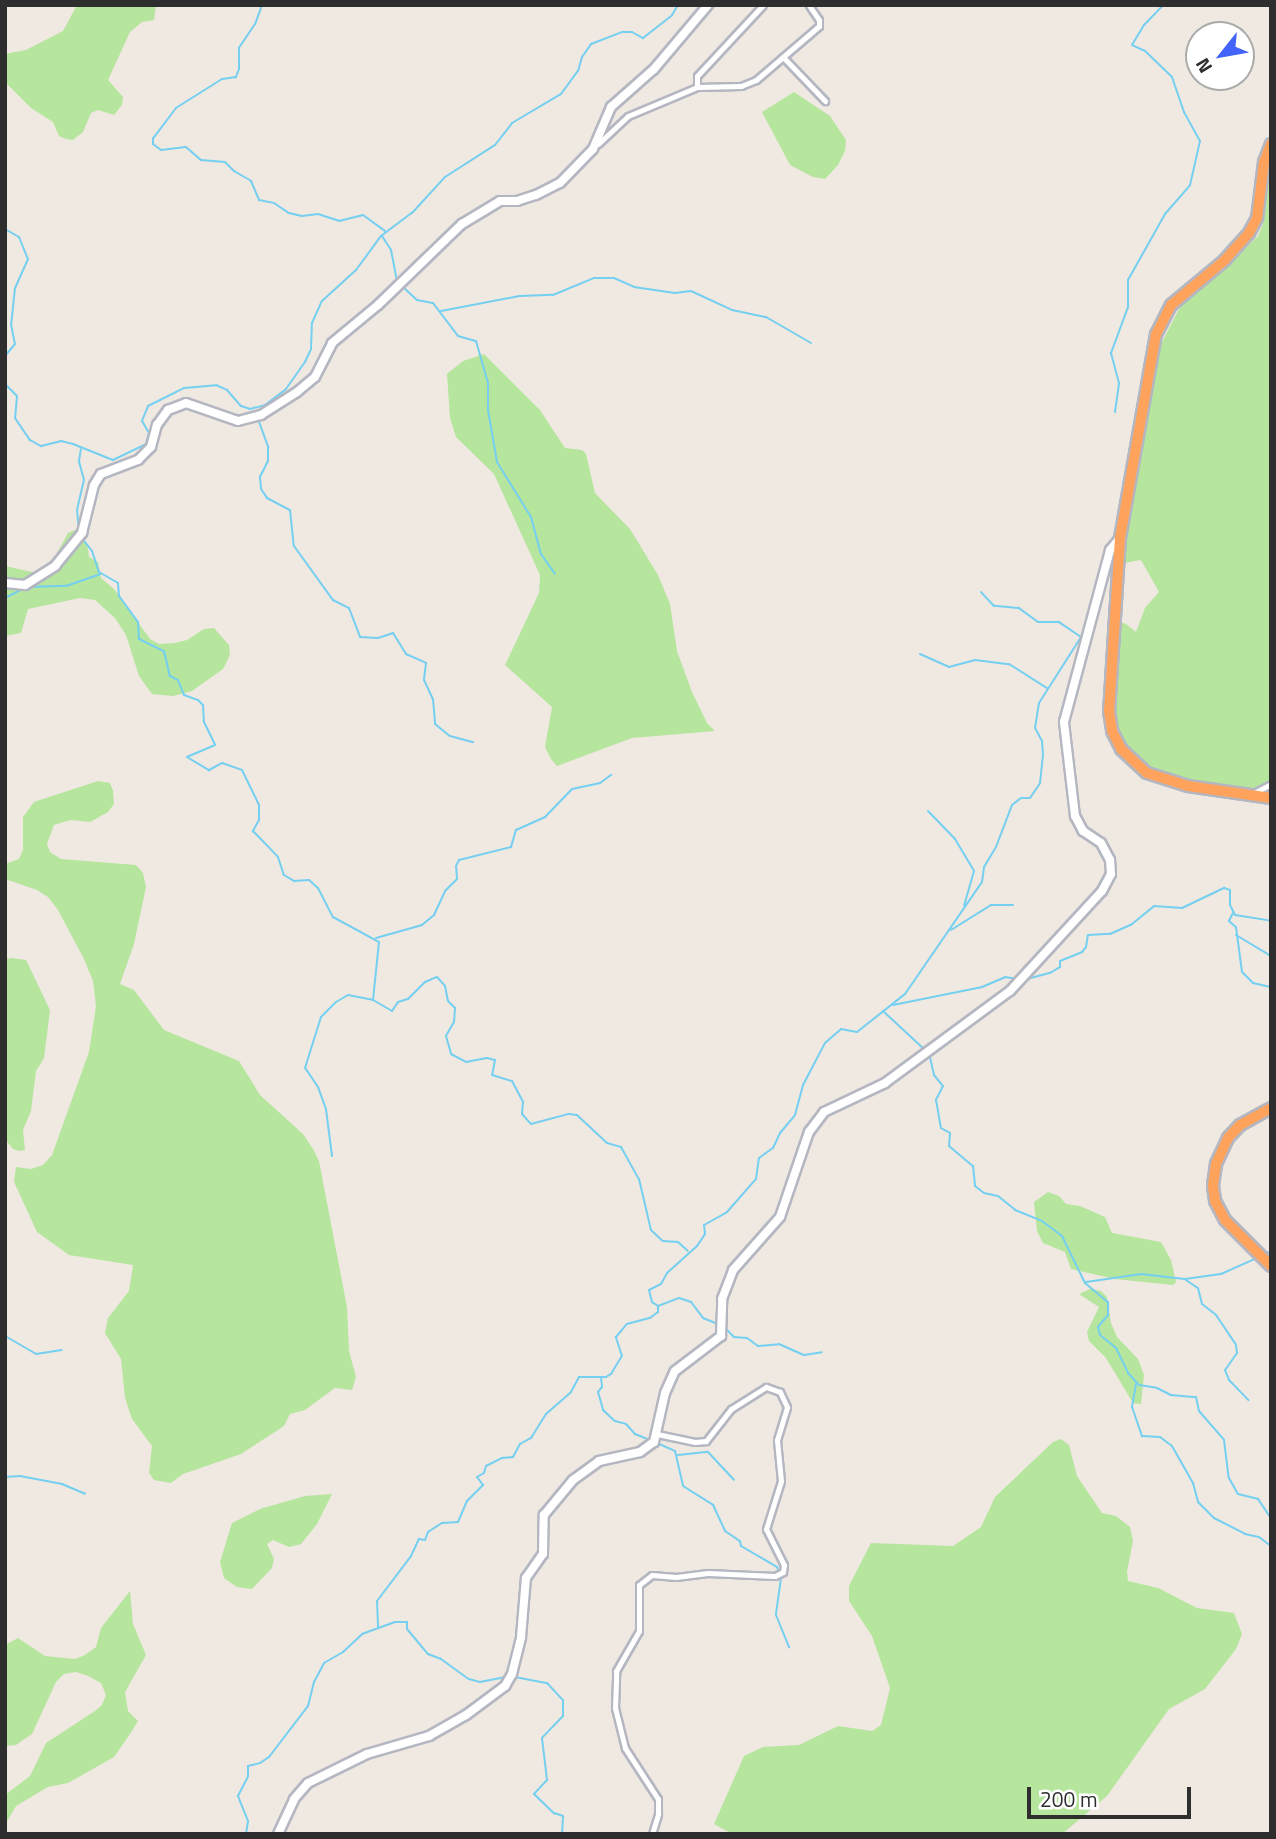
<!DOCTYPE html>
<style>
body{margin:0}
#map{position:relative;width:1276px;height:1839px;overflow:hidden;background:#efe9e1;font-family:"Titillium Web",sans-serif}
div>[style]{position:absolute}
.green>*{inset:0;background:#b6e59e}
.stream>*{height:2px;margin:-1px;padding:0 1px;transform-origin:1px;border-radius:1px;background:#75cff0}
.roads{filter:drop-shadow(2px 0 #b4b7c1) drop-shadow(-2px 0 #b4b7c1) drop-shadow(0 2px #b4b7c1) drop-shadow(0 -2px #b4b7c1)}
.street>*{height:5px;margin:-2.5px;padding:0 2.5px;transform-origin:2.5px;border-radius:2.5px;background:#fff}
.secondary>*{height:8px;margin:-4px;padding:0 4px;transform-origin:4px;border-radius:4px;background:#fff}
.highway>*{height:10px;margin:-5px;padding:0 5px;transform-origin:5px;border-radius:5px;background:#ffa35c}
span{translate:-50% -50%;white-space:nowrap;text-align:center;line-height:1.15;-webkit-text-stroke:7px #fff;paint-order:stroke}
.frame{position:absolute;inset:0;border:7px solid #2e2e2e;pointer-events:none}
.north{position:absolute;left:1185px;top:21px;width:70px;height:70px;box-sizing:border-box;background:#fff;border:2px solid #ababab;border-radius:50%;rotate:239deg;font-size:19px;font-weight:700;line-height:28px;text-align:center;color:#2e2e2e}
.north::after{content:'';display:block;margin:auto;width:24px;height:32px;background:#4264fb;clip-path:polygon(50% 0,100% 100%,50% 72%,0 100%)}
.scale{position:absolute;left:1027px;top:1787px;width:164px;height:32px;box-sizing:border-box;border:4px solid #2e2e2e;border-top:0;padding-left:9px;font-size:21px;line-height:24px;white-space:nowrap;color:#2e2e2e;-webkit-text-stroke:5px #fff;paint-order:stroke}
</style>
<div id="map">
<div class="green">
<div style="clip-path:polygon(77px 5px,156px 5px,154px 20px,142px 22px,130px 32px,108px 80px,123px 97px,122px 105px,114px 115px,98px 110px,91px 113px,83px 132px,73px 140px,66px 139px,59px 136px,53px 122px,31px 108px,5px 82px,5px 54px,26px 50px,63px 31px)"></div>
<div style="clip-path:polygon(794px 92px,830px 116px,846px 140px,845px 151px,838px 165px,825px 179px,813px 177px,790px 165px,762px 112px)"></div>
<div style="clip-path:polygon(1271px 162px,1271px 793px,1171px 783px,1137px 761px,1118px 731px,1113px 703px,1116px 621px,1126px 624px,1136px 632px,1145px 608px,1159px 592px,1141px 560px,1124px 563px,1128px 512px,1151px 383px,1161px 344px,1179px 309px,1193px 291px,1221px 271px,1258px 236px,1263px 224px)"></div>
<div style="clip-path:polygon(484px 354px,540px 410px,565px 448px,582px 450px,586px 454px,595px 493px,630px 529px,658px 575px,670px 604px,677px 651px,692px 692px,707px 723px,715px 731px,632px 738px,557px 766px,551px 759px,545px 747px,552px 707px,505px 665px,539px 593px,540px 575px,494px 474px,456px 437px,450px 418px,447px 374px,463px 361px)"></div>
<div style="clip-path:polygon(75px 530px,87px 543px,89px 557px,98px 562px,101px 578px,114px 589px,150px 639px,159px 644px,175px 643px,187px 640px,204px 629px,214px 628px,229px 645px,230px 655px,223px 669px,192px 691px,173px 696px,152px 694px,139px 676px,126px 635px,115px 618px,95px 600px,80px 598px,28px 609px,21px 633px,5px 636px,5px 566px,41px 574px,59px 565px,57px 553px,68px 533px)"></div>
<div style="clip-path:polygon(98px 781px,110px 783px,113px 791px,114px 804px,108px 812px,90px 822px,70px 820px,54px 825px,47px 844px,50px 852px,61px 859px,136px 865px,143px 873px,146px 887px,134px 944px,120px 984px,134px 990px,164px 1030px,239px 1061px,260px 1095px,303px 1134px,313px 1149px,319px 1161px,347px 1307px,349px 1351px,356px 1377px,352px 1390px,335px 1388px,305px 1410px,290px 1414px,284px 1426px,241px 1454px,183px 1474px,171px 1483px,154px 1480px,149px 1473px,152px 1446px,132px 1419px,125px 1398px,121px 1359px,105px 1333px,108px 1318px,129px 1291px,133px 1265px,69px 1255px,37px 1232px,14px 1182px,16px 1167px,31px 1169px,43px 1165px,52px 1155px,89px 1052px,96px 1006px,93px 981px,84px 959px,58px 910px,48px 897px,37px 890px,5px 879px,5px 864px,19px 859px,23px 850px,23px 817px,34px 802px)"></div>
<div style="clip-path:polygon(12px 958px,26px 960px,50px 1010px,44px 1058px,36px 1071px,31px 1111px,23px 1130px,25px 1150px,19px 1151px,13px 1149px,5px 1139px,5px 959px)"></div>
<div style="clip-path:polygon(1048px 1192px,1059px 1196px,1066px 1204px,1080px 1206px,1105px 1217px,1112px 1233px,1161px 1242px,1171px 1260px,1176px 1282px,1173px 1285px,1115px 1279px,1071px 1269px,1065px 1252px,1043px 1243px,1037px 1231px,1034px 1202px)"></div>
<div style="clip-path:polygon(1090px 1289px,1101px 1291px,1107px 1297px,1111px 1323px,1117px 1337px,1138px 1359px,1144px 1375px,1141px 1404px,1133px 1403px,1106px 1358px,1089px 1341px,1087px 1332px,1099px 1307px,1079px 1294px)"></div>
<div style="clip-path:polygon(1061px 1439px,1069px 1445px,1077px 1476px,1102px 1513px,1116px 1516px,1130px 1527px,1133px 1541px,1127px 1572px,1128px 1581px,1158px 1588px,1197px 1608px,1234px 1613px,1242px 1634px,1236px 1649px,1205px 1689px,1169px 1709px,1107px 1796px,1062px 1834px,732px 1834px,714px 1824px,744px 1756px,763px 1747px,799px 1745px,838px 1726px,872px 1731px,881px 1725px,890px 1688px,872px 1636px,849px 1601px,849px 1586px,871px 1543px,953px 1546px,981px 1527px,995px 1497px,1053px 1442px)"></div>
<div style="clip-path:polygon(332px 1494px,317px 1524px,301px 1544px,289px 1547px,273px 1540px,267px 1544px,274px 1559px,272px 1568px,252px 1589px,237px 1587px,224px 1578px,220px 1562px,232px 1523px,260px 1509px,305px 1496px)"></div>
<div style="clip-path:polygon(130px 1591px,133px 1624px,146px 1655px,125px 1692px,128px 1711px,138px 1721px,132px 1731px,114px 1757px,68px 1783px,48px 1787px,16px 1806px,5px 1825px,5px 1795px,30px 1776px,46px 1743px,95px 1711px,102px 1705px,106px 1695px,101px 1683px,88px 1676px,76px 1672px,64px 1674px,56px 1682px,32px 1734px,16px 1745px,5px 1746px,5px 1645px,18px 1638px,45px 1656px,75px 1659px,85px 1655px,96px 1647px,101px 1628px)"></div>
</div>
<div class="stream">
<div style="left:262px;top:5px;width:20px;rotate:110deg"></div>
<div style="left:255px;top:24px;width:29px;rotate:124deg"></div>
<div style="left:239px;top:48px;width:21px;rotate:90deg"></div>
<div style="left:239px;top:69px;width:9px;rotate:111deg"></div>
<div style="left:236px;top:77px;width:14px;rotate:172deg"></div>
<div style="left:222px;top:79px;width:54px;rotate:147.8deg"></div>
<div style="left:176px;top:108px;width:38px;rotate:127deg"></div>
<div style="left:153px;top:138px;width:6px;rotate:90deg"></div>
<div style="left:153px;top:144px;width:10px;rotate:37deg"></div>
<div style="left:161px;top:150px;width:25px;rotate:-7deg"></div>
<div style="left:186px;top:147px;width:20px;rotate:41deg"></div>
<div style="left:201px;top:160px;width:24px;rotate:5deg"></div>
<div style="left:225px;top:162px;width:13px;rotate:45deg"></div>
<div style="left:234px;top:171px;width:20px;rotate:30deg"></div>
<div style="left:251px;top:181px;width:21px;rotate:67deg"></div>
<div style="left:259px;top:200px;width:15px;rotate:11deg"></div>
<div style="left:274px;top:203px;width:18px;rotate:34deg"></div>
<div style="left:289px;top:213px;width:13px;rotate:13deg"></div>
<div style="left:302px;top:216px;width:16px;rotate:-7deg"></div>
<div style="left:318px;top:214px;width:22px;rotate:18deg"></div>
<div style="left:339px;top:221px;width:25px;rotate:-14deg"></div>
<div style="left:363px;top:215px;width:27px;rotate:36deg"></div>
<div style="left:5px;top:229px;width:16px;rotate:30deg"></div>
<div style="left:19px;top:237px;width:24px;rotate:68deg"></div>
<div style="left:28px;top:259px;width:32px;rotate:114deg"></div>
<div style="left:15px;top:288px;width:36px;rotate:96deg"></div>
<div style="left:11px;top:324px;width:20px;rotate:79deg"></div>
<div style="left:15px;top:344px;width:16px;rotate:130deg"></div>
<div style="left:382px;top:236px;width:17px;rotate:57deg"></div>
<div style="left:391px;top:250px;width:31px;rotate:79deg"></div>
<div style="left:403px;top:287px;width:19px;rotate:43deg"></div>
<div style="left:417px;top:300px;width:16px;rotate:11deg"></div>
<div style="left:433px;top:303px;width:41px;rotate:52.9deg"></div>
<div style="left:458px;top:336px;width:19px;rotate:16deg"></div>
<div style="left:476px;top:341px;width:44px;rotate:74.1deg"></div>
<div style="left:488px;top:383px;width:27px;rotate:90deg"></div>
<div style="left:488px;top:410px;width:53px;rotate:80.2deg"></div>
<div style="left:497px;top:462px;width:65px;rotate:58.3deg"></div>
<div style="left:531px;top:517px;width:38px;rotate:75deg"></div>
<div style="left:541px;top:554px;width:24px;rotate:55deg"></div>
<div style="left:441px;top:311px;width:80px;rotate:-10.8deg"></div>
<div style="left:520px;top:296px;width:33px;rotate:-2deg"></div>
<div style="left:553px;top:295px;width:44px;rotate:-22.5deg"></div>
<div style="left:594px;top:278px;width:20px"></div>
<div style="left:614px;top:278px;width:22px;rotate:24deg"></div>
<div style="left:634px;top:287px;width:41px;rotate:8.3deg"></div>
<div style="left:675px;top:293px;width:16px;rotate:-7deg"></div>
<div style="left:691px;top:291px;width:45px;rotate:24.9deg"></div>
<div style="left:732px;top:310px;width:35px;rotate:12deg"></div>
<div style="left:766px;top:317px;width:52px;rotate:30deg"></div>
<div style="left:5px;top:384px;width:17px;rotate:45deg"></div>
<div style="left:17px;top:396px;width:22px;rotate:95deg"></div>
<div style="left:15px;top:418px;width:27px;rotate:56deg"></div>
<div style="left:30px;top:440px;width:13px;rotate:29deg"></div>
<div style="left:41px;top:446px;width:21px;rotate:-14deg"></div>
<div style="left:61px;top:441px;width:12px;rotate:14deg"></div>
<div style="left:73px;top:444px;width:43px;rotate:21.8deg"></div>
<div style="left:113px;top:460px;width:37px;rotate:-26deg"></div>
<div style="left:146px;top:444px;width:11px;rotate:-75deg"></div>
<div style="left:149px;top:433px;width:14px;rotate:-120deg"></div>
<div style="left:142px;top:421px;width:16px;rotate:-68deg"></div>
<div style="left:148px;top:406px;width:40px;rotate:-26.6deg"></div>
<div style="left:184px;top:388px;width:32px;rotate:-5deg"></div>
<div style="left:216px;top:385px;width:12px;rotate:24deg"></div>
<div style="left:227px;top:390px;width:21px;rotate:49deg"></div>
<div style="left:241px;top:406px;width:9px;rotate:18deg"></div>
<div style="left:250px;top:409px;width:16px;rotate:-15deg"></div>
<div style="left:265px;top:405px;width:26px;rotate:-37deg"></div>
<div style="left:286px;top:389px;width:33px;rotate:-55deg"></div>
<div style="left:305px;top:362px;width:14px;rotate:-65deg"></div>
<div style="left:311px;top:349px;width:26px;rotate:-88deg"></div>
<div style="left:312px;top:323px;width:24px;rotate:-66deg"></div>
<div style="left:322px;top:301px;width:46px;rotate:-42.4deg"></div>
<div style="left:356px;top:270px;width:42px;rotate:-53.7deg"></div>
<div style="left:381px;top:236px;width:39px;rotate:-37deg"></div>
<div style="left:412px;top:213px;width:49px;rotate:-47.5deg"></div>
<div style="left:445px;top:177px;width:59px;rotate:-32.6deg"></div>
<div style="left:495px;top:145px;width:28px;rotate:-52deg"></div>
<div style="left:512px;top:123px;width:57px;rotate:-30.6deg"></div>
<div style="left:561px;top:94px;width:29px;rotate:-54deg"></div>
<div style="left:578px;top:71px;width:15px;rotate:-74deg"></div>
<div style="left:582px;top:57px;width:16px;rotate:-55deg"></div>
<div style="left:591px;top:44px;width:33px;rotate:-21deg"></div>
<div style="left:622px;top:32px;width:10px"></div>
<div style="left:632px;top:32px;width:13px;rotate:29deg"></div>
<div style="left:643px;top:38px;width:37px;rotate:-38deg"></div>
<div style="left:672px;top:15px;width:12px;rotate:-59deg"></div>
<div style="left:1115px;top:412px;width:29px;rotate:-82deg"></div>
<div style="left:1119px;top:383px;width:31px;rotate:-105deg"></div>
<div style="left:1111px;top:353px;width:49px;rotate:-69.7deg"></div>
<div style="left:1128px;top:307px;width:27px;rotate:-90deg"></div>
<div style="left:1128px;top:280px;width:76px;rotate:-60.7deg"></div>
<div style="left:1165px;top:214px;width:38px;rotate:-49deg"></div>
<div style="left:1190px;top:185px;width:45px;rotate:-77.2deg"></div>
<div style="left:1200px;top:141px;width:33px;rotate:-119deg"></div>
<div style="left:1184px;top:112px;width:37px;rotate:-109deg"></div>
<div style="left:1172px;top:77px;width:37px;rotate:-136deg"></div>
<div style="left:1145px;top:51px;width:14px;rotate:-155deg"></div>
<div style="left:1132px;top:45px;width:23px;rotate:-59deg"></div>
<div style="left:1144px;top:25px;width:28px;rotate:-46deg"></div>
<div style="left:258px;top:419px;width:30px;rotate:70deg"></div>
<div style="left:268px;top:447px;width:14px;rotate:90deg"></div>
<div style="left:268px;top:461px;width:18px;rotate:117deg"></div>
<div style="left:260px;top:477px;width:12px;rotate:85deg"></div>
<div style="left:261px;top:489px;width:11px;rotate:56deg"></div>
<div style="left:267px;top:498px;width:26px;rotate:28deg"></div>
<div style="left:290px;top:510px;width:36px;rotate:84deg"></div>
<div style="left:294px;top:546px;width:67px;rotate:54.2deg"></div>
<div style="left:333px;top:600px;width:18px;rotate:27deg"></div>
<div style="left:349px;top:608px;width:31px;rotate:69deg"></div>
<div style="left:360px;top:637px;width:18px;rotate:3deg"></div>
<div style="left:378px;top:638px;width:16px;rotate:-18deg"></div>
<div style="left:393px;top:633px;width:25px;rotate:58deg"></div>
<div style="left:406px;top:654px;width:22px;rotate:24deg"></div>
<div style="left:426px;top:663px;width:17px;rotate:97deg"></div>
<div style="left:424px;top:680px;width:21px;rotate:65deg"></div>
<div style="left:433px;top:699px;width:25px;rotate:85deg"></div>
<div style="left:435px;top:724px;width:19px;rotate:39deg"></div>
<div style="left:450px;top:736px;width:24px;rotate:15deg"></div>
<div style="left:79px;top:532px;width:22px;rotate:-95deg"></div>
<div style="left:77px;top:510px;width:31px;rotate:-77deg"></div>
<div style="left:84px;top:480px;width:20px;rotate:-105deg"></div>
<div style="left:79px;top:461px;width:12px;rotate:-81deg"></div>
<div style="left:81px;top:537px;width:18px;rotate:52deg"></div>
<div style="left:92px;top:551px;width:22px;rotate:72deg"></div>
<div style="left:99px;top:572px;width:22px;rotate:30deg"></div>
<div style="left:118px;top:583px;width:13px;rotate:86deg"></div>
<div style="left:119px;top:596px;width:32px;rotate:54deg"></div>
<div style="left:138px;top:622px;width:17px;rotate:87deg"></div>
<div style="left:139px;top:639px;width:28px;rotate:26deg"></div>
<div style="left:164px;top:651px;width:26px;rotate:77deg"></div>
<div style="left:170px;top:676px;width:9px;rotate:27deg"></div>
<div style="left:178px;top:680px;width:16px;rotate:68deg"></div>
<div style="left:184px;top:695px;width:15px;rotate:20deg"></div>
<div style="left:198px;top:700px;width:7px;rotate:45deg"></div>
<div style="left:203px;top:705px;width:17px;rotate:87deg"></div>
<div style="left:204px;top:722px;width:25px;rotate:64deg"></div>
<div style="left:215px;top:745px;width:30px;rotate:157deg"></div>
<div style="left:187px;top:757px;width:26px;rotate:31deg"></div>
<div style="left:209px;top:770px;width:15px;rotate:-28deg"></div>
<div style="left:222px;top:763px;width:21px;rotate:19deg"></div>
<div style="left:242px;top:770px;width:39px;rotate:64deg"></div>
<div style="left:259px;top:805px;width:15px;rotate:90deg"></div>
<div style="left:259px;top:820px;width:13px;rotate:119deg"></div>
<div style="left:253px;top:831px;width:36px;rotate:46deg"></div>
<div style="left:278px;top:857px;width:19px;rotate:72deg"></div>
<div style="left:284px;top:875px;width:12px;rotate:31deg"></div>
<div style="left:294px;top:881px;width:15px;rotate:-4deg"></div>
<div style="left:309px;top:880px;width:12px;rotate:42deg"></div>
<div style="left:318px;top:888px;width:33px;rotate:63deg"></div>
<div style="left:333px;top:917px;width:52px;rotate:28.5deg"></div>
<div style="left:379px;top:942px;width:58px;rotate:95.9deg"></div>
<div style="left:28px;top:587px;width:38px;rotate:-2deg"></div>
<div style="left:66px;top:586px;width:36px;rotate:-19deg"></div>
<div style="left:5px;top:598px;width:20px;rotate:-27deg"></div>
<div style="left:920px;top:654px;width:32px;rotate:24deg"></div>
<div style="left:949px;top:667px;width:27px;rotate:-15deg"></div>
<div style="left:975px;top:660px;width:34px;rotate:7deg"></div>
<div style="left:1009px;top:664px;width:45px;rotate:32.3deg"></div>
<div style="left:928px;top:811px;width:39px;rotate:46deg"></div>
<div style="left:955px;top:839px;width:37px;rotate:59deg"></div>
<div style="left:974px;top:871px;width:36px;rotate:106deg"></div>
<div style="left:1233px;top:913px;width:9px;rotate:117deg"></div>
<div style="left:1229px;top:921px;width:9px;rotate:41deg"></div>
<div style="left:1236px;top:927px;width:45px;rotate:82.4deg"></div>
<div style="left:1242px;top:972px;width:16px;rotate:45deg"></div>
<div style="left:1253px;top:983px;width:18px;rotate:13deg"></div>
<div style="left:951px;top:930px;width:47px;rotate:-32deg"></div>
<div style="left:991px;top:905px;width:22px"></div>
<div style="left:1236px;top:935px;width:41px;rotate:31deg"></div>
<div style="left:376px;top:938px;width:48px;rotate:-15.8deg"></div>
<div style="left:422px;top:925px;width:16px;rotate:-40deg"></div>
<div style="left:434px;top:915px;width:26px;rotate:-65deg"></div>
<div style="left:445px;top:891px;width:17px;rotate:-45deg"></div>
<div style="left:457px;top:879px;width:13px;rotate:-94deg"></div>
<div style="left:456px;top:866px;width:7px;rotate:-63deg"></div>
<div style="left:459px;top:860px;width:54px;rotate:-14deg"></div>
<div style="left:511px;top:847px;width:18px;rotate:-74deg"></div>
<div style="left:516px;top:830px;width:32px;rotate:-24deg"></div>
<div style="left:545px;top:817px;width:39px;rotate:-46deg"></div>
<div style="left:572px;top:789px;width:29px;rotate:-12deg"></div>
<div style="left:600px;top:783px;width:14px;rotate:-36deg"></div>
<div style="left:1027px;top:979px;width:24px;rotate:-15deg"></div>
<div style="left:1050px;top:973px;width:12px;rotate:-31deg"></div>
<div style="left:1060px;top:967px;width:6px;rotate:-90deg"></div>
<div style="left:1060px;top:961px;width:24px;rotate:-22deg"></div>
<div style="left:1082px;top:952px;width:6px;rotate:-51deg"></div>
<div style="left:1086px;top:947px;width:12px;rotate:-81deg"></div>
<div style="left:1088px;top:935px;width:22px;rotate:-3deg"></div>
<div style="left:1110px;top:934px;width:24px;rotate:-24deg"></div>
<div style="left:1132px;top:924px;width:28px;rotate:-39deg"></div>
<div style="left:1154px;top:906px;width:28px;rotate:4deg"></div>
<div style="left:1182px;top:908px;width:47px;rotate:-25.5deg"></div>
<div style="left:1224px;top:888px;width:6px;rotate:18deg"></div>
<div style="left:1230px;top:890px;width:15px;rotate:90deg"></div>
<div style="left:1230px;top:905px;width:11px;rotate:63deg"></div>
<div style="left:1235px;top:915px;width:36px;rotate:9deg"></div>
<div style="left:893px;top:1005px;width:91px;rotate:-11.4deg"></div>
<div style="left:982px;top:987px;width:25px;rotate:-23deg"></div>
<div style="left:1005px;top:977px;width:13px;rotate:9deg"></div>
<div style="left:883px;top:1011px;width:57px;rotate:42.9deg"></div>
<div style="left:929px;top:1053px;width:23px;rotate:77deg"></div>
<div style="left:934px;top:1075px;width:14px;rotate:51deg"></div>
<div style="left:943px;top:1086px;width:16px;rotate:117deg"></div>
<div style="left:936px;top:1100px;width:28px;rotate:80deg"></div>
<div style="left:941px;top:1128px;width:10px;rotate:29deg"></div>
<div style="left:950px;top:1133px;width:13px;rotate:94deg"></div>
<div style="left:949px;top:1146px;width:31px;rotate:40deg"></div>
<div style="left:973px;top:1166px;width:20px;rotate:84deg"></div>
<div style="left:975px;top:1186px;width:11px;rotate:38deg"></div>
<div style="left:984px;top:1193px;width:14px;rotate:12deg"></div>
<div style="left:998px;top:1196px;width:22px;rotate:39deg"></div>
<div style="left:1015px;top:1210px;width:29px;rotate:22deg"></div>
<div style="left:1042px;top:1221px;width:25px;rotate:37deg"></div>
<div style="left:1062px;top:1236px;width:52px;rotate:63.9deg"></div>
<div style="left:1085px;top:1283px;width:30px;rotate:40deg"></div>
<div style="left:1108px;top:1302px;width:13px;rotate:90deg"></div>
<div style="left:1108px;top:1315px;width:16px;rotate:130deg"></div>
<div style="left:1098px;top:1327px;width:8px;rotate:76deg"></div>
<div style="left:1100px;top:1335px;width:21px;rotate:39deg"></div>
<div style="left:1116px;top:1348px;width:28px;rotate:64deg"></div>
<div style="left:1128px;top:1373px;width:16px;rotate:47deg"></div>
<div style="left:1139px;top:1385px;width:18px;rotate:9deg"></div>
<div style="left:1157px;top:1388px;width:16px;rotate:27deg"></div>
<div style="left:1171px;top:1395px;width:25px;rotate:5deg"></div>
<div style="left:1196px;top:1397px;width:14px;rotate:78deg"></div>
<div style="left:1199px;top:1411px;width:38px;rotate:49deg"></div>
<div style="left:1224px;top:1440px;width:38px;rotate:83deg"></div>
<div style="left:1229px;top:1478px;width:18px;rotate:61deg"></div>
<div style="left:1238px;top:1494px;width:21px;rotate:14deg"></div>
<div style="left:1258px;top:1499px;width:23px;rotate:56deg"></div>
<div style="left:332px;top:1156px;width:47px;rotate:-97.3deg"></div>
<div style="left:326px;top:1109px;width:23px;rotate:-110deg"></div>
<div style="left:318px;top:1087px;width:23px;rotate:-124deg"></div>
<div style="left:305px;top:1068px;width:53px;rotate:-72.6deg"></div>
<div style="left:321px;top:1017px;width:21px;rotate:-45deg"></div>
<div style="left:336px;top:1002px;width:14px;rotate:-30deg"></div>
<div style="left:348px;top:995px;width:25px;rotate:11deg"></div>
<div style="left:373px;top:1000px;width:22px;rotate:30deg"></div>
<div style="left:392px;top:1011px;width:11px;rotate:-56deg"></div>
<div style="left:398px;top:1002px;width:10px;rotate:-17deg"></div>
<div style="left:408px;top:999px;width:24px;rotate:-45deg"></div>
<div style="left:425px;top:982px;width:13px;rotate:-23deg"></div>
<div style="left:437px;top:977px;width:12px;rotate:48deg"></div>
<div style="left:445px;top:986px;width:15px;rotate:79deg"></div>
<div style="left:448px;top:1001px;width:10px;rotate:45deg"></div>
<div style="left:455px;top:1008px;width:14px;rotate:94deg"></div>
<div style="left:454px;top:1022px;width:16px;rotate:120deg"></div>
<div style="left:446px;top:1036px;width:19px;rotate:74deg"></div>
<div style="left:451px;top:1054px;width:17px;rotate:28deg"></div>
<div style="left:466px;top:1062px;width:21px;rotate:-11deg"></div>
<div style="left:487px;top:1058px;width:8px;rotate:14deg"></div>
<div style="left:495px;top:1060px;width:15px;rotate:101deg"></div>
<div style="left:492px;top:1075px;width:21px;rotate:17deg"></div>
<div style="left:512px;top:1081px;width:24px;rotate:62deg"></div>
<div style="left:523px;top:1102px;width:12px;rotate:95deg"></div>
<div style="left:522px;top:1114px;width:13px;rotate:48deg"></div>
<div style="left:531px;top:1124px;width:39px;rotate:-15deg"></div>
<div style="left:569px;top:1114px;width:8px;rotate:7deg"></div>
<div style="left:577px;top:1115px;width:41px;rotate:43deg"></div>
<div style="left:607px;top:1143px;width:15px;rotate:16deg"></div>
<div style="left:621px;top:1147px;width:37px;rotate:61deg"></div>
<div style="left:639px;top:1179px;width:52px;rotate:76.8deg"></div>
<div style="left:651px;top:1230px;width:16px;rotate:43deg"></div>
<div style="left:663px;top:1241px;width:15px;rotate:4deg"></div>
<div style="left:678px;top:1242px;width:13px;rotate:42deg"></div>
<div style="left:1265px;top:1254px;width:7px;rotate:-27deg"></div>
<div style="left:1186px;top:1280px;width:14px;rotate:34deg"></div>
<div style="left:1198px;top:1288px;width:16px;rotate:76deg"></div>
<div style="left:1202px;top:1304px;width:18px;rotate:38deg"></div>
<div style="left:1216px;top:1315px;width:36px;rotate:56deg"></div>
<div style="left:1236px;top:1345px;width:8px;rotate:83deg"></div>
<div style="left:1237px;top:1353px;width:21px;rotate:125deg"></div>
<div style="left:1225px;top:1370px;width:11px;rotate:68deg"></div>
<div style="left:1229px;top:1380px;width:28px;rotate:46deg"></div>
<div style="left:1086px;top:1282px;width:56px;rotate:-8.3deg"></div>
<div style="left:1141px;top:1274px;width:44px;rotate:6.5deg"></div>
<div style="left:1185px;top:1279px;width:36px;rotate:-8deg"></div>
<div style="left:1221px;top:1274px;width:39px;rotate:-24deg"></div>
<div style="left:658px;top:1306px;width:7px;rotate:-146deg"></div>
<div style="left:652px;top:1302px;width:12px;rotate:-104deg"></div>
<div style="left:649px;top:1290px;width:13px;rotate:-27deg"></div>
<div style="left:661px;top:1284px;width:13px;rotate:-61deg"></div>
<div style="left:667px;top:1273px;width:40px;rotate:-42deg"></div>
<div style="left:697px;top:1246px;width:14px;rotate:-56deg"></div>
<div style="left:705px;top:1234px;width:9px;rotate:-96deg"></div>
<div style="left:704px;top:1225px;width:26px;rotate:-29deg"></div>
<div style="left:727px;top:1212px;width:44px;rotate:-48.7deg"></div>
<div style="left:756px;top:1179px;width:21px;rotate:-82deg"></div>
<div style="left:759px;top:1158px;width:17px;rotate:-36deg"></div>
<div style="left:773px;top:1148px;width:17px;rotate:-65deg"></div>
<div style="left:780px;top:1133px;width:23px;rotate:-50deg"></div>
<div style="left:795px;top:1115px;width:31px;rotate:-75deg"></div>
<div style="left:803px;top:1085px;width:47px;rotate:-62.4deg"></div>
<div style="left:825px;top:1043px;width:21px;rotate:-41deg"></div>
<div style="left:841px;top:1029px;width:16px;rotate:11deg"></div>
<div style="left:857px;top:1032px;width:61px;rotate:-38.4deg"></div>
<div style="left:905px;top:994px;width:136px;rotate:-55.5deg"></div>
<div style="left:982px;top:882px;width:15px;rotate:-82deg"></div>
<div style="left:984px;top:867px;width:23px;rotate:-59deg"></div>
<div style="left:996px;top:847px;width:45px;rotate:-69.1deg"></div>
<div style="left:1012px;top:805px;width:11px;rotate:-38deg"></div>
<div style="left:1021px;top:798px;width:9px"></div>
<div style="left:1030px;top:798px;width:18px;rotate:-56deg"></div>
<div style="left:1040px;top:783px;width:28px;rotate:-84deg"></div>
<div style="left:1043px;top:755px;width:14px;rotate:-94deg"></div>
<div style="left:1042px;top:741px;width:15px;rotate:-118deg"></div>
<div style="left:1035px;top:728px;width:25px;rotate:-81deg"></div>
<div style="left:1039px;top:703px;width:78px;rotate:-57.5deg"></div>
<div style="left:1081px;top:637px;width:27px;rotate:-146deg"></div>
<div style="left:1059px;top:622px;width:21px;rotate:180deg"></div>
<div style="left:1038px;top:622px;width:24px;rotate:-144deg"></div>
<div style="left:1019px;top:608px;width:25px;rotate:-175deg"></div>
<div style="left:994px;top:606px;width:19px;rotate:-133deg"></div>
<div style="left:725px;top:1328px;width:13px;rotate:45deg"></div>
<div style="left:734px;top:1337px;width:13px;rotate:4deg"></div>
<div style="left:747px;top:1338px;width:14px;rotate:36deg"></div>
<div style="left:758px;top:1346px;width:21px;rotate:-5deg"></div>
<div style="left:779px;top:1344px;width:27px;rotate:24deg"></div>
<div style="left:804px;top:1355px;width:18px;rotate:-9deg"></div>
<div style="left:5px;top:1336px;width:36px;rotate:30deg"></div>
<div style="left:36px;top:1354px;width:26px;rotate:-9deg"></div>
<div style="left:601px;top:1377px;width:10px;rotate:84deg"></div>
<div style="left:602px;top:1387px;width:6px;rotate:129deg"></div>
<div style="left:598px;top:1392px;width:19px;rotate:74deg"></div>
<div style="left:603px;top:1410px;width:16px;rotate:43deg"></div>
<div style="left:615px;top:1421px;width:11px;rotate:15deg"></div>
<div style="left:626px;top:1424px;width:13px;rotate:48deg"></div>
<div style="left:635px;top:1434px;width:18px;rotate:22deg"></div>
<div style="left:1136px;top:1384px;width:23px;rotate:100deg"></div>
<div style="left:1132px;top:1407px;width:31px;rotate:71deg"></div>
<div style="left:1142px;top:1436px;width:18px;rotate:3deg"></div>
<div style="left:1160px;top:1437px;width:15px;rotate:37deg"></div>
<div style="left:1172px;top:1446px;width:43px;rotate:60.4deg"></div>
<div style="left:1193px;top:1483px;width:20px;rotate:75deg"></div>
<div style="left:1198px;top:1502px;width:23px;rotate:45deg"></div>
<div style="left:1214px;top:1518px;width:35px;rotate:27deg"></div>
<div style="left:1245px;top:1534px;width:14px;rotate:12deg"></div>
<div style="left:1259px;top:1537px;width:15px;rotate:37deg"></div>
<div style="left:657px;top:1443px;width:20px;rotate:24deg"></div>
<div style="left:675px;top:1451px;width:36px;rotate:77deg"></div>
<div style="left:683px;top:1486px;width:36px;rotate:32deg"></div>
<div style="left:713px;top:1505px;width:29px;rotate:65deg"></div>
<div style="left:725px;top:1531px;width:18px;rotate:34deg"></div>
<div style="left:740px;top:1541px;width:5px;rotate:79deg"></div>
<div style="left:741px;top:1546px;width:42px;rotate:30.3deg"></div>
<div style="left:777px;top:1567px;width:12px;rotate:70deg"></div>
<div style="left:781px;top:1578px;width:37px;rotate:98deg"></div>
<div style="left:776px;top:1615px;width:35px;rotate:68deg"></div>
<div style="left:678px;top:1455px;width:30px;rotate:-6deg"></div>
<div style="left:708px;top:1452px;width:38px;rotate:47deg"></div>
<div style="left:5px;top:1477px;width:15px;rotate:-4deg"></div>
<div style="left:20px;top:1476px;width:43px;rotate:10.8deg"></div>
<div style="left:62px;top:1484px;width:25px;rotate:23deg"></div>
<div style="left:378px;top:1627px;width:26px;rotate:-92deg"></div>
<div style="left:377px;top:1601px;width:56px;rotate:-52.9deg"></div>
<div style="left:411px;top:1556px;width:19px;rotate:-65deg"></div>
<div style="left:419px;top:1539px;width:6px;rotate:9deg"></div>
<div style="left:425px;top:1540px;width:9px;rotate:-69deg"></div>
<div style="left:428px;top:1532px;width:17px;rotate:-33deg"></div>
<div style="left:442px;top:1523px;width:16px;rotate:-4deg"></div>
<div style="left:458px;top:1522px;width:23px;rotate:-67deg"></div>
<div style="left:467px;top:1501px;width:23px;rotate:-45deg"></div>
<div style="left:483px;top:1485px;width:10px;rotate:-127deg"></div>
<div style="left:477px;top:1477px;width:8px;rotate:-30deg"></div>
<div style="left:484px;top:1473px;width:7px;rotate:-74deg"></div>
<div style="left:486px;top:1466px;width:18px;rotate:-27deg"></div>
<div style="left:502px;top:1458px;width:11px;rotate:-5deg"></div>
<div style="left:513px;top:1457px;width:15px;rotate:-62deg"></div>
<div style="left:520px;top:1444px;width:13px;rotate:-29deg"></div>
<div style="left:531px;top:1438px;width:28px;rotate:-58deg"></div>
<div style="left:546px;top:1414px;width:33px;rotate:-41deg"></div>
<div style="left:571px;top:1392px;width:17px;rotate:-62deg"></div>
<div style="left:579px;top:1377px;width:27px"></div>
<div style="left:606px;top:1377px;width:6px;rotate:-31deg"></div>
<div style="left:611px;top:1374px;width:21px;rotate:-59deg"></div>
<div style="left:622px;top:1356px;width:20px;rotate:-108deg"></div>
<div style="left:616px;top:1337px;width:17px;rotate:-50deg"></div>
<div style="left:627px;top:1324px;width:24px;rotate:-15deg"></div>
<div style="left:650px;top:1318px;width:10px;rotate:-37deg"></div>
<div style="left:658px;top:1312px;width:6px;rotate:-90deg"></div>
<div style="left:658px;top:1306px;width:22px;rotate:-21deg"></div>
<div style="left:679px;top:1298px;width:13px;rotate:18deg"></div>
<div style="left:691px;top:1302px;width:20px;rotate:53deg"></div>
<div style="left:703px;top:1318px;width:16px;rotate:22deg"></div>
<div style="left:515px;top:1677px;width:33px;rotate:11deg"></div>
<div style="left:547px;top:1683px;width:23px;rotate:47deg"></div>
<div style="left:563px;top:1700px;width:16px;rotate:90deg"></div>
<div style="left:563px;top:1716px;width:30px;rotate:134deg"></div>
<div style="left:542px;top:1738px;width:42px;rotate:83.2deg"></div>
<div style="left:547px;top:1780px;width:19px;rotate:133deg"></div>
<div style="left:534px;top:1794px;width:28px;rotate:44deg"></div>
<div style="left:554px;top:1813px;width:9px;rotate:18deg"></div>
<div style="left:563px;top:1816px;width:18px;rotate:93deg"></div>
<div style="left:246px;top:1834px;width:13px;rotate:-81deg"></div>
<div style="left:248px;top:1821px;width:27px;rotate:-112deg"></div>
<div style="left:238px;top:1796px;width:22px;rotate:-63deg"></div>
<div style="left:248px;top:1776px;width:10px;rotate:-90deg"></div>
<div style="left:248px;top:1766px;width:12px;rotate:-14deg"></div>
<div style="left:260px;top:1763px;width:11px;rotate:-34deg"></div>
<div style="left:269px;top:1757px;width:64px;rotate:-52.6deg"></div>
<div style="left:308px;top:1706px;width:25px;rotate:-76deg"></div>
<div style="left:314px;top:1682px;width:21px;rotate:-62deg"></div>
<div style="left:324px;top:1663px;width:22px;rotate:-30deg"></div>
<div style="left:343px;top:1652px;width:26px;rotate:-43deg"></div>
<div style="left:362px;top:1634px;width:35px;rotate:-20deg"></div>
<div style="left:395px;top:1622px;width:12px"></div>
<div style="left:407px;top:1622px;width:7px;rotate:90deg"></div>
<div style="left:407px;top:1629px;width:33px;rotate:50deg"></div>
<div style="left:428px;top:1654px;width:14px;rotate:21deg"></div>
<div style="left:441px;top:1659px;width:34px;rotate:36deg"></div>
<div style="left:469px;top:1679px;width:11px;rotate:15deg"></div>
<div style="left:480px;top:1682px;width:26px;rotate:-11deg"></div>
</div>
<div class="roads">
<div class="street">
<div style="left:783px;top:57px;width:61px;rotate:46.3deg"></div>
<div style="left:697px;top:87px;width:11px;rotate:-90deg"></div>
<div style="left:697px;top:76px;width:97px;rotate:-47.1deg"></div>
<div style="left:598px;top:144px;width:41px;rotate:-43deg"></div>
<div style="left:628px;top:116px;width:75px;rotate:-22.8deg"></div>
<div style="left:697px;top:87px;width:44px;rotate:-1.3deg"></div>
<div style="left:741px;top:86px;width:16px;rotate:-22deg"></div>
<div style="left:756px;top:80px;width:83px;rotate:-40.6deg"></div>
<div style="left:819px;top:26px;width:6px;rotate:-90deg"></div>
<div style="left:819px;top:20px;width:18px;rotate:-124deg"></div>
<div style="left:1254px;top:793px;width:19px;rotate:-28deg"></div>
<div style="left:652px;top:1834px;width:21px;rotate:-73deg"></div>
<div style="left:658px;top:1814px;width:15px;rotate:-90deg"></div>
<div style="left:658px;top:1799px;width:61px;rotate:-122.9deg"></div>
<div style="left:625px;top:1748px;width:41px;rotate:-104deg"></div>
<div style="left:615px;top:1708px;width:37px;rotate:-88deg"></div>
<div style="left:616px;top:1671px;width:46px;rotate:-60.1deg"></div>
<div style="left:639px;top:1631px;width:46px;rotate:-90deg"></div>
<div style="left:639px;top:1585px;width:16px;rotate:-38deg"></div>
<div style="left:652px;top:1575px;width:24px;rotate:5deg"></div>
<div style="left:676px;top:1577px;width:32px;rotate:-7deg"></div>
<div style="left:708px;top:1573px;width:67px;rotate:2.6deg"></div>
<div style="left:775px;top:1576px;width:9px;rotate:-27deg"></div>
<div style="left:783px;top:1572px;width:7px;rotate:-82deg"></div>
<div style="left:784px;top:1565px;width:40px;rotate:-116.6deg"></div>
<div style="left:766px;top:1529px;width:50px;rotate:-72.6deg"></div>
<div style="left:781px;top:1481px;width:41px;rotate:-95.6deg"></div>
<div style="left:777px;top:1440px;width:34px;rotate:-73deg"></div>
<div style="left:787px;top:1407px;width:17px;rotate:-115deg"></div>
<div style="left:780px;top:1392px;width:15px;rotate:-160deg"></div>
<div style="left:766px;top:1387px;width:41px;rotate:147.8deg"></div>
<div style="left:731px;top:1409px;width:41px;rotate:128deg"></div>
<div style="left:706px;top:1441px;width:11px;rotate:175deg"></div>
<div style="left:695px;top:1442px;width:40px;rotate:-168deg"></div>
</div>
<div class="secondary">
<div style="left:5px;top:583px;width:20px;rotate:6deg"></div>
<div style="left:25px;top:585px;width:36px;rotate:-32deg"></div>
<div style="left:55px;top:566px;width:43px;rotate:-50.7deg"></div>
<div style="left:82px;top:533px;width:49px;rotate:-76deg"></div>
<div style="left:94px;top:485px;width:13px;rotate:-58deg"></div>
<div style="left:101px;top:474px;width:40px;rotate:-21deg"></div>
<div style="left:138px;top:460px;width:18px;rotate:-45deg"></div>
<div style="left:151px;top:447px;width:23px;rotate:-75deg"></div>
<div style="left:157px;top:425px;width:19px;rotate:-54deg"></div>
<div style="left:168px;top:410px;width:19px;rotate:-21deg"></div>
<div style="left:186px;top:403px;width:55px;rotate:19.1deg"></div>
<div style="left:238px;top:421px;width:24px;rotate:-15deg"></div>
<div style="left:261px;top:415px;width:43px;rotate:-32.6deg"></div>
<div style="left:297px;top:392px;width:23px;rotate:-40deg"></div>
<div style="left:315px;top:377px;width:38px;rotate:-63deg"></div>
<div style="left:332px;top:343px;width:60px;rotate:-39.6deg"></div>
<div style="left:378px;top:305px;width:117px;rotate:-44deg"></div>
<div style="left:462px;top:224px;width:44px;rotate:-31.2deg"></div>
<div style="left:500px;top:201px;width:17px"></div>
<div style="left:517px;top:201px;width:20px;rotate:-18deg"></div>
<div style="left:536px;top:195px;width:27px;rotate:-27deg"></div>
<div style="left:560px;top:183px;width:47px;rotate:-45.9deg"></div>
<div style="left:593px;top:149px;width:46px;rotate:-66.8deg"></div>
<div style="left:611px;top:107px;width:57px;rotate:-41.5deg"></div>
<div style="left:654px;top:69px;width:84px;rotate:-49.8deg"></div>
<div style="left:278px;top:1834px;width:38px;rotate:-65deg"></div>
<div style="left:294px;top:1799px;width:21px;rotate:-49deg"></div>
<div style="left:308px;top:1783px;width:66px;rotate:-26.2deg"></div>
<div style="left:367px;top:1754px;width:65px;rotate:-16.2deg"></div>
<div style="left:429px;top:1736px;width:43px;rotate:-29.6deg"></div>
<div style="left:466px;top:1715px;width:49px;rotate:-36.6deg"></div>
<div style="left:505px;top:1686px;width:14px;rotate:-60deg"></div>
<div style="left:512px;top:1674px;width:38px;rotate:-76deg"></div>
<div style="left:521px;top:1637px;width:59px;rotate:-85.2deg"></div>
<div style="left:526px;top:1578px;width:29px;rotate:-55deg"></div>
<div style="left:543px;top:1554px;width:39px;rotate:-89deg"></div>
<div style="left:544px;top:1515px;width:45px;rotate:-50.4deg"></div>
<div style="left:573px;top:1480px;width:32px;rotate:-36deg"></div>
<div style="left:599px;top:1461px;width:42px;rotate:-12.4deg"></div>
<div style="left:640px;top:1452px;width:17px;rotate:-36deg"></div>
<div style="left:654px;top:1442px;width:50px;rotate:-77.3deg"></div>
<div style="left:665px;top:1393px;width:24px;rotate:-66deg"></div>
<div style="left:675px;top:1371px;width:58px;rotate:-37.3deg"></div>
<div style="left:721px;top:1336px;width:37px;rotate:-88deg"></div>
<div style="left:722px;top:1299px;width:31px;rotate:-69deg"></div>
<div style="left:733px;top:1270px;width:71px;rotate:-48.4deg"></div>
<div style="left:780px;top:1217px;width:90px;rotate:-71.2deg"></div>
<div style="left:809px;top:1132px;width:25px;rotate:-53deg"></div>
<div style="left:824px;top:1112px;width:68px;rotate:-25.4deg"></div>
<div style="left:885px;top:1083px;width:155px;rotate:-36.4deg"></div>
<div style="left:1010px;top:991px;width:136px;rotate:-47.4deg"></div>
<div style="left:1102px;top:891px;width:19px;rotate:-62deg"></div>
<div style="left:1111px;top:874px;width:14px;rotate:-94deg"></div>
<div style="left:1110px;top:860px;width:19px;rotate:-118deg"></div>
<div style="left:1101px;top:843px;width:22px;rotate:-146deg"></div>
<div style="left:1083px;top:831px;width:17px;rotate:-118deg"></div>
<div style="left:1075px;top:816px;width:95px;rotate:-96.7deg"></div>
<div style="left:1064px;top:722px;width:178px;rotate:-75deg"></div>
<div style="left:1110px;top:550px;width:16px;rotate:-50deg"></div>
</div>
<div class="highway">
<div style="left:1271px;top:144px;width:19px;rotate:111deg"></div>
<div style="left:1264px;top:162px;width:56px;rotate:97.1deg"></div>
<div style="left:1257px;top:218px;width:17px;rotate:118deg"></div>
<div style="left:1249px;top:233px;width:36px;rotate:132deg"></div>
<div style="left:1225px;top:260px;width:70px;rotate:140.2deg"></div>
<div style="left:1171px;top:305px;width:33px;rotate:117deg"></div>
<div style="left:1156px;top:334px;width:207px;rotate:100deg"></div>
<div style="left:1120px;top:538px;width:173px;rotate:93.6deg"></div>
<div style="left:1109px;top:711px;width:20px;rotate:81deg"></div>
<div style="left:1112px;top:731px;width:20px;rotate:63deg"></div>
<div style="left:1121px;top:749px;width:35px;rotate:43deg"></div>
<div style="left:1147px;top:773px;width:43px;rotate:17.6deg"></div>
<div style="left:1188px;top:786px;width:84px;rotate:8.2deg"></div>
<div style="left:1271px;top:1108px;width:35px;rotate:151deg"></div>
<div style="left:1240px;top:1125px;width:18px;rotate:133deg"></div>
<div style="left:1228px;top:1138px;width:29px;rotate:115deg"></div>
<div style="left:1216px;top:1164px;width:22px;rotate:98deg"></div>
<div style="left:1213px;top:1186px;width:15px;rotate:82deg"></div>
<div style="left:1215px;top:1201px;width:21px;rotate:62deg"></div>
<div style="left:1225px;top:1220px;width:65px;rotate:45deg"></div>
</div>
</div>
<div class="frame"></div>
<div class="north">N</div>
<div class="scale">200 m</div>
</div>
